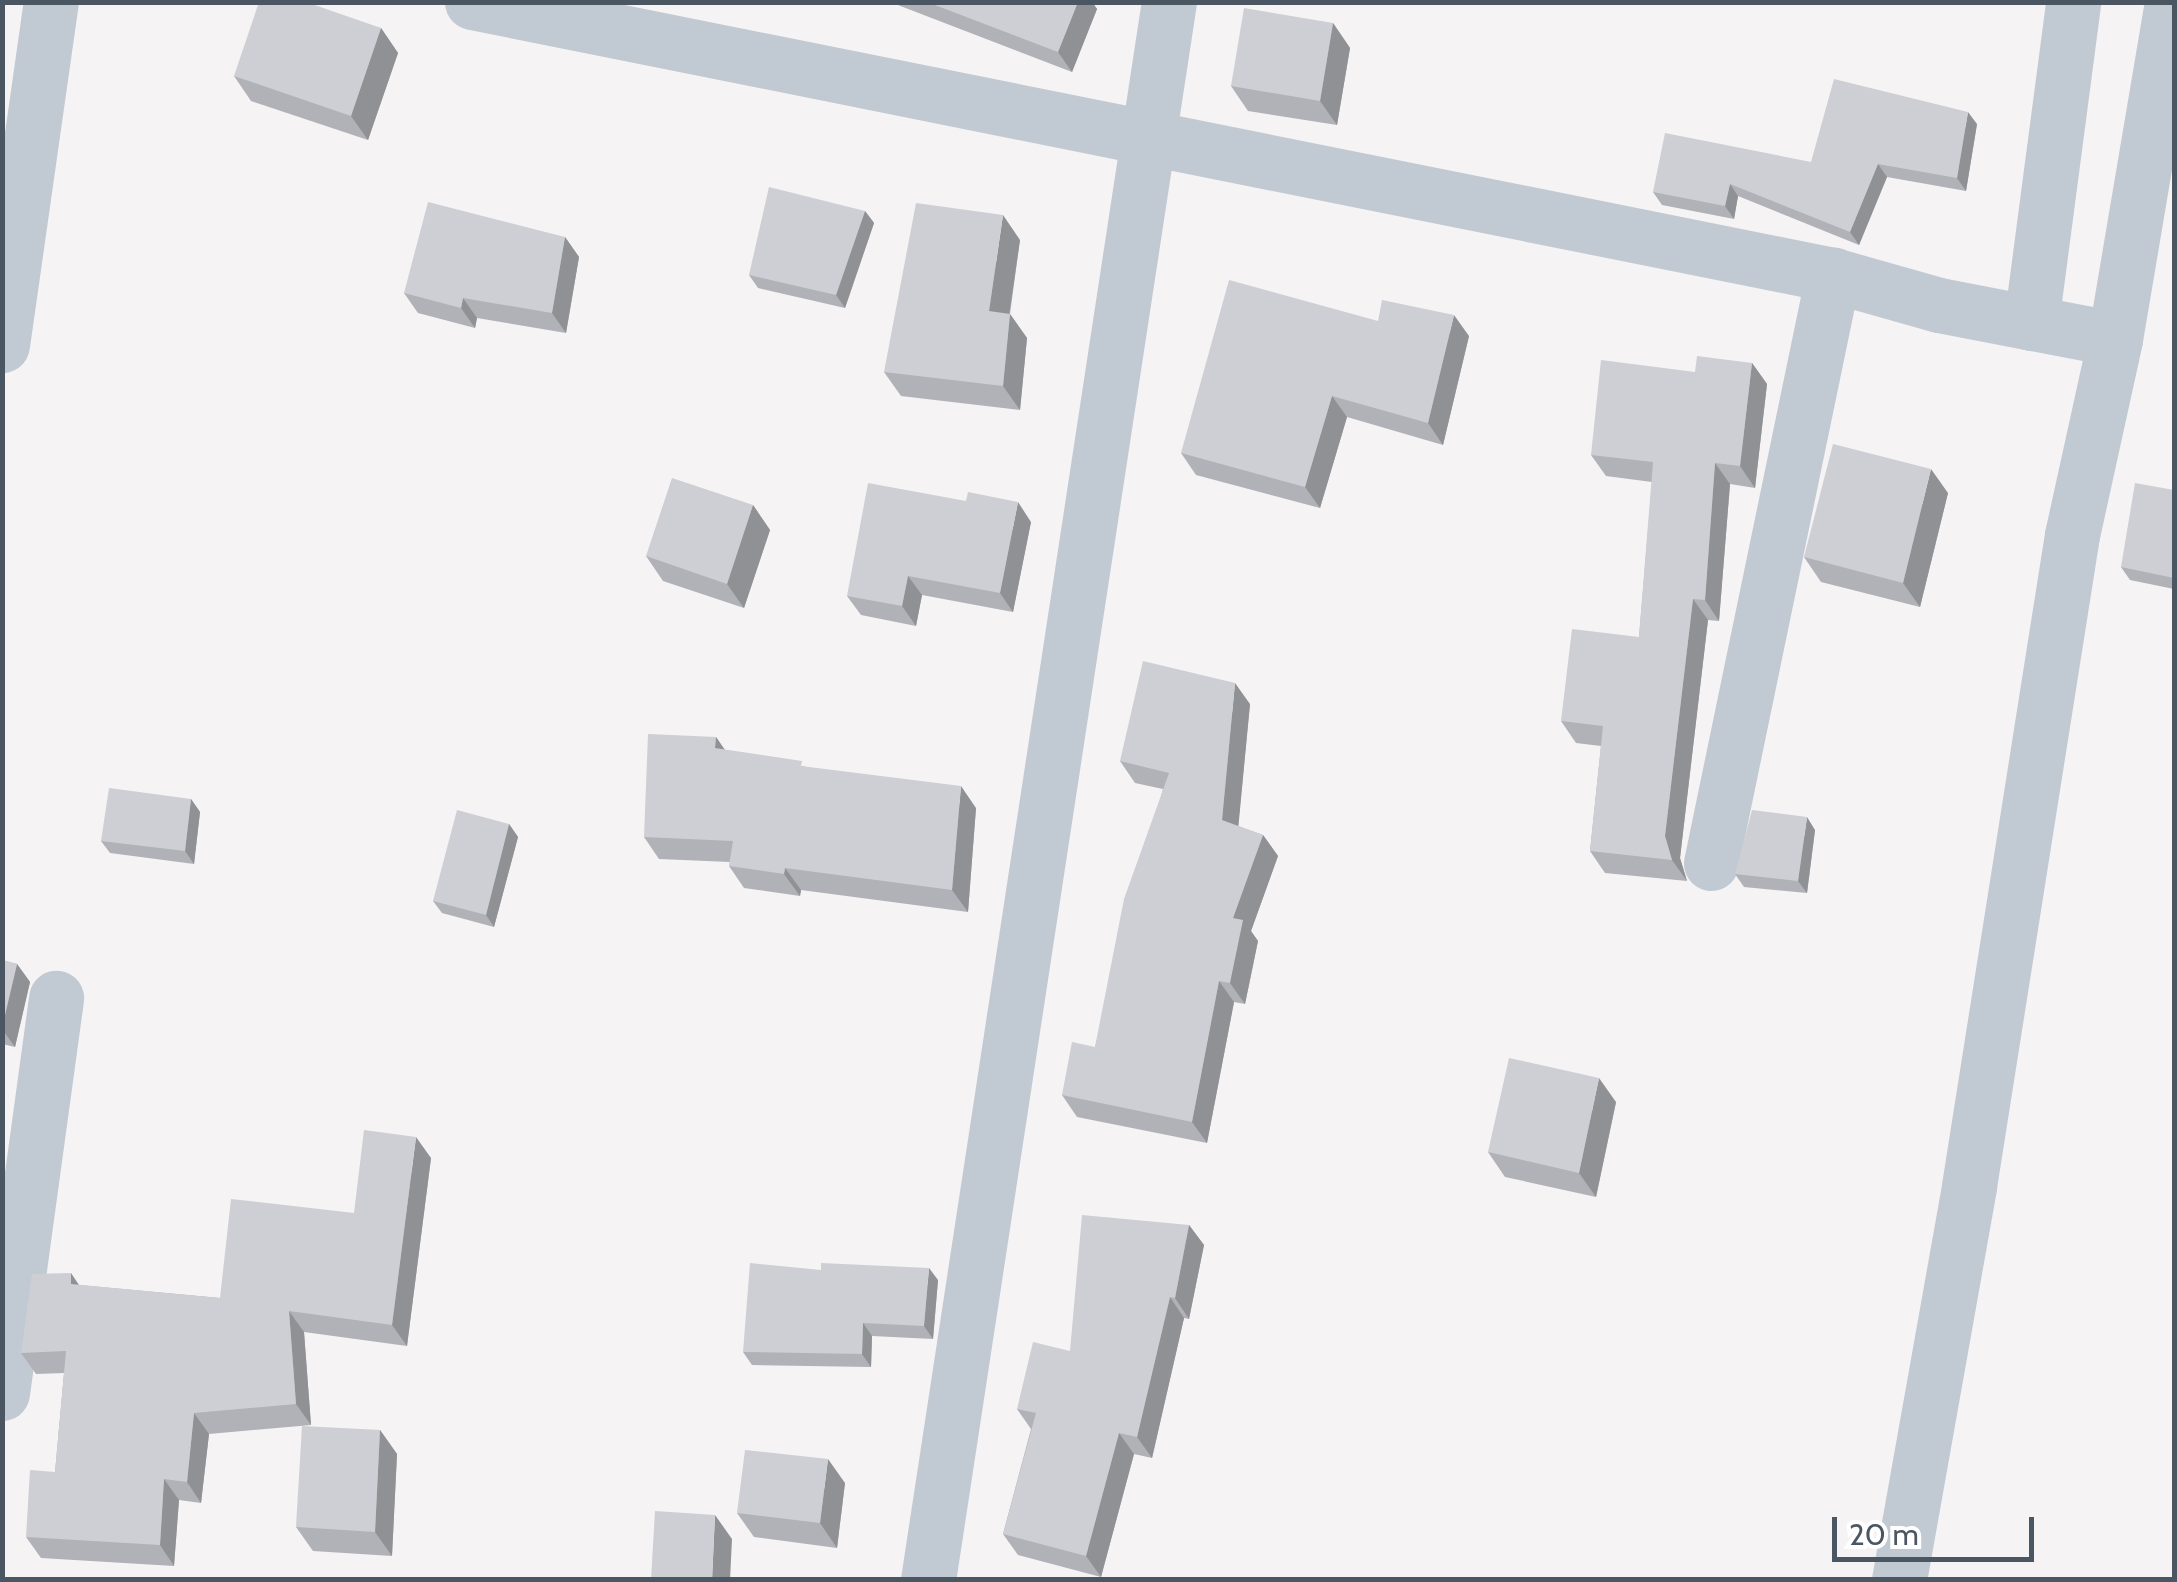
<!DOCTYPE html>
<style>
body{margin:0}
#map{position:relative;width:2177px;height:1582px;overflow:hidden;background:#f5f3f3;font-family:Cabin,sans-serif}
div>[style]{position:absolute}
.minor>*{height:55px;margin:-27.5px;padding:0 27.5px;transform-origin:27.5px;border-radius:27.5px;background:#c1cad2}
.wall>*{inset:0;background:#b0b2b7}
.shaded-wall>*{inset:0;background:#909195}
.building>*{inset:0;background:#cdcfd5}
span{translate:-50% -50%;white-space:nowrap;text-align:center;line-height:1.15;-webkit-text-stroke:8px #fff;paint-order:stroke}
.frame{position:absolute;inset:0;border:5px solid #4a5661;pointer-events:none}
.scale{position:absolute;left:1832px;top:1517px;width:202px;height:45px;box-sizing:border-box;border:5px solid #4a5661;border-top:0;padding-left:12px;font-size:30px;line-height:35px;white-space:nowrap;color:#4a5661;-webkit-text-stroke:8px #fff;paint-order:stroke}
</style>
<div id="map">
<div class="minor">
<div style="left:472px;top:2px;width:1388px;rotate:11.34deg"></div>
<div style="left:1833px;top:275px;width:110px;rotate:15.8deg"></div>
<div style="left:1939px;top:305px;width:179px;rotate:10.9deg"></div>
<div style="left:2031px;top:323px;width:324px;rotate:-82.5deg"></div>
<div style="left:2px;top:345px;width:346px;rotate:-81.9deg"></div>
<div style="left:1711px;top:863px;width:601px;rotate:-78.28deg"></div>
<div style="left:2px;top:1393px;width:399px;rotate:-82.2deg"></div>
<div style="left:928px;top:1580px;width:1596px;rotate:-81.32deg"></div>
<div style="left:1899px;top:1580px;width:400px;rotate:-79.9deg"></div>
<div style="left:1969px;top:1186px;width:659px;rotate:-81.01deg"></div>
<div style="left:2072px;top:535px;width:201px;rotate:-77.6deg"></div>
<div style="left:2115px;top:339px;width:342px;rotate:-80.4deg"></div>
</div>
<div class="wall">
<div style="clip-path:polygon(890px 2px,1092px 2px,1097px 9px,1072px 72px)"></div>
<div style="clip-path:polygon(1333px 23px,1350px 48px,1337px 125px,1248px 111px,1231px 86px)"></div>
<div style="clip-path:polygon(381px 28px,398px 53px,368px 140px,251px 101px,234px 76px)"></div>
<div style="clip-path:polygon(1977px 124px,1966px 191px,1887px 177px,1859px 245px,1738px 196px,1734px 219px,1662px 205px,1653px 192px,1811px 162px)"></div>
<div style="clip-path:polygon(865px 211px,874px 223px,845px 308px,758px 288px,749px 275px)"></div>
<div style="clip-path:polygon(565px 237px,579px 257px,566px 333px,477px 318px,475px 328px,418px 313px,404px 293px)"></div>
<div style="clip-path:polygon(1020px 240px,1010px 314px,1027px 338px,1020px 410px,901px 396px,884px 372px)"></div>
<div style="clip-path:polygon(1378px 321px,1469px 336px,1443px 445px,1347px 417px,1320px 508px,1196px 475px,1181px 453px)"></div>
<div style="clip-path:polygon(1752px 363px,1767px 384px,1755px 488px,1730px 484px,1719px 621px,1708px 620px,1680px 858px,1687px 881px,1605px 873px,1590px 851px,1601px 746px,1576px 743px,1561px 721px,1639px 637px,1652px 482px,1606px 476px,1591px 455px,1695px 372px)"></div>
<div style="clip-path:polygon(2174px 490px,2174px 589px,2130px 580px,2121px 567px)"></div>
<div style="clip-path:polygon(1948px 493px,1920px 607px,1821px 582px,1804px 557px)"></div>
<div style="clip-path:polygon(753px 505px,770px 530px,744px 608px,663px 581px,646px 556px)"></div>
<div style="clip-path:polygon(1031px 522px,1013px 612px,922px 595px,916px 626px,861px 615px,847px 596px)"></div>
<div style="clip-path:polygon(1250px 704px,1238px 826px,1263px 835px,1278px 856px,1251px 931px,1258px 941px,1245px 1004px,1234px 1002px,1207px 1143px,1077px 1117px,1062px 1095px,1095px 1047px,1163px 789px,1135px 783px,1120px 761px)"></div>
<div style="clip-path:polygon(716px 737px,725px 750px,806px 767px,976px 808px,968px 912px,801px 890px,800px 896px,744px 888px,729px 866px,730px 862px,659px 859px,644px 837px)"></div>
<div style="clip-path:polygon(191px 799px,200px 812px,194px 864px,110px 853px,101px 841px)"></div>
<div style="clip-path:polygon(509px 824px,518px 837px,494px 927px,442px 913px,433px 901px)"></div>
<div style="clip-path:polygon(1815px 830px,1807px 893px,1744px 887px,1735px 874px)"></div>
<div style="clip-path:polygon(2px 960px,17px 964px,30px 982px,15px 1047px,2px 1044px)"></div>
<div style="clip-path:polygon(1616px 1102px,1596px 1197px,1505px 1177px,1488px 1152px)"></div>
<div style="clip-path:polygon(431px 1158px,407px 1346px,304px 1332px,311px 1425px,209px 1434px,201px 1503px,179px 1500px,174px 1566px,41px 1558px,26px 1537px,55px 1472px,64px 1373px,36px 1374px,21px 1353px,79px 1285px,220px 1298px,354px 1213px)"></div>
<div style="clip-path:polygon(1189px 1225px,1204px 1245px,1189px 1319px,1184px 1318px,1152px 1458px,1134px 1454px,1101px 1577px,1018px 1555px,1003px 1534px,1031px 1429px,1017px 1409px)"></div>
<div style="clip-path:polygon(938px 1280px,933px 1339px,872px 1336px,871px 1367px,752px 1365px,743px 1352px)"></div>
<div style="clip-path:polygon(380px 1430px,397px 1454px,392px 1556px,313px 1551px,296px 1527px)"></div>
<div style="clip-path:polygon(845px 1483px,837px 1548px,754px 1537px,737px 1513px)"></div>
</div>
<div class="shaded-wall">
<div style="clip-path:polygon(1078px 2px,1092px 2px,1097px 9px,1072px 72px,1058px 52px)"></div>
<div style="clip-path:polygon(1333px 23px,1350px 48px,1337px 125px,1320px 101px)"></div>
<div style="clip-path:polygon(381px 28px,398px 53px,368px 140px,351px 116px)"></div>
<div style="clip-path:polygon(1968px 112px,1977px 124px,1966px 191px,1957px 178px)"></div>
<div style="clip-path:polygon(1878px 164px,1887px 177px,1859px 245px,1850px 232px)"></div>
<div style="clip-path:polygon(1730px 184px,1738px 196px,1734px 219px,1725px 206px)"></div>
<div style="clip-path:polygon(865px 211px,874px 223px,845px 308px,836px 295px)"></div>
<div style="clip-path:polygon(1003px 215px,1020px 240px,1006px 336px,989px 311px)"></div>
<div style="clip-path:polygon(565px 237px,579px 257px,566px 333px,552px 313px)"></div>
<div style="clip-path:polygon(463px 298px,477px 318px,475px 328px,461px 308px)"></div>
<div style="clip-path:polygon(1010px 314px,1027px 338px,1020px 410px,1003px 386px)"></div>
<div style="clip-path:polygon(1454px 315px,1469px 336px,1443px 445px,1428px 423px)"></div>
<div style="clip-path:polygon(1752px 363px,1767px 384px,1755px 488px,1740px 466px)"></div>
<div style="clip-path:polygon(1332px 396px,1347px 417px,1320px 508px,1305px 487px)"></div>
<div style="clip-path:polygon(1715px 463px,1730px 484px,1719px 621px,1705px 600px)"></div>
<div style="clip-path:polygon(1931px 469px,1948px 493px,1920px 607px,1903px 583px)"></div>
<div style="clip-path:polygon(1018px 502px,1031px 522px,1013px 612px,1000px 593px)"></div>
<div style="clip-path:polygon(753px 505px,770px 530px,744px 608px,727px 584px)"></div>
<div style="clip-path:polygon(908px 576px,922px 595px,916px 626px,902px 606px)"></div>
<div style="clip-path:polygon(1693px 599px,1708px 620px,1680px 858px,1687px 881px,1672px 860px,1665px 836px)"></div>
<div style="clip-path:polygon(1235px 683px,1250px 704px,1237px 841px,1222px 820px)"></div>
<div style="clip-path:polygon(716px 737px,731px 759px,715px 748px)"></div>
<div style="clip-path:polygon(961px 786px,976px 808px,968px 912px,952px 890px)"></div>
<div style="clip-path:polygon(191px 799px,200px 812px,194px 864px,185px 851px)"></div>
<div style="clip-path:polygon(1807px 817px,1815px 830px,1807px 893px,1798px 881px)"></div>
<div style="clip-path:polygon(509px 824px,518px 837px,494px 927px,486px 915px)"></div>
<div style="clip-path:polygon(1263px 835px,1278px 856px,1251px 931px,1258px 941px,1245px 1004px,1230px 983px,1233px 918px)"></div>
<div style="clip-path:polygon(785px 868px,801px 890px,800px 896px,784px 874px)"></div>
<div style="clip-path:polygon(17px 964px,30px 982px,15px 1047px,2px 1029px)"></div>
<div style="clip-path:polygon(1219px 981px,1234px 1002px,1207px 1143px,1192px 1122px)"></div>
<div style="clip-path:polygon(1599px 1078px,1616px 1102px,1596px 1197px,1579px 1173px)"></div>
<div style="clip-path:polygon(416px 1137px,431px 1158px,407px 1346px,392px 1325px)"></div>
<div style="clip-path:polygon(1189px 1225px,1204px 1245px,1189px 1319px,1175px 1298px)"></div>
<div style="clip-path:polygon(929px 1268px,938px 1280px,933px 1339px,924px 1326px)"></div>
<div style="clip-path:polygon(71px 1273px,85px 1294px,71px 1284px)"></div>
<div style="clip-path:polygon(1170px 1297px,1184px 1318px,1152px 1458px,1137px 1437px)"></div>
<div style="clip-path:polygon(289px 1311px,304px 1332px,311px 1425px,296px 1404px)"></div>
<div style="clip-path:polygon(863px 1323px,872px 1336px,871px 1367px,862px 1354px)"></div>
<div style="clip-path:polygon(194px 1413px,209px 1434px,201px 1503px,187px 1482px)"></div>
<div style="clip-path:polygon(380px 1430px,397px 1454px,392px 1556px,375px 1532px)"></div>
<div style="clip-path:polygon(1119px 1433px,1134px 1454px,1101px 1577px,1086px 1556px)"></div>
<div style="clip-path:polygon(828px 1459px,845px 1483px,837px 1548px,820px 1523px)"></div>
<div style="clip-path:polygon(164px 1479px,179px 1500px,174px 1566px,160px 1545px)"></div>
<div style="clip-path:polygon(715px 1515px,732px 1539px,730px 1580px,712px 1580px)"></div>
</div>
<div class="building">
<div style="clip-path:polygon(259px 2px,306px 2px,381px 28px,351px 116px,234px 76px)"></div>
<div style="clip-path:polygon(927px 2px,1078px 2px,1058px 52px)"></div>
<div style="clip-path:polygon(1244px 8px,1333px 23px,1320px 101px,1231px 86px)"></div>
<div style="clip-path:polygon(1834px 79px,1968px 112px,1957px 178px,1878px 164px,1850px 232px,1730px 184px,1725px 206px,1653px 192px,1665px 133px,1811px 162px)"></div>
<div style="clip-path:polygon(769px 187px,865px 211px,836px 295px,749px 275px)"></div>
<div style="clip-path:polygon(428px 202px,565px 237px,552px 313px,463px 298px,461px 308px,404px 293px)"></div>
<div style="clip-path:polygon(916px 203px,1003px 215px,989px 311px,1010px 314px,1003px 386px,884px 372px)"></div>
<div style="clip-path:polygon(1229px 280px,1378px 321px,1382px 300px,1454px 315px,1428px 423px,1332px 396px,1305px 487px,1181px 453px)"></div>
<div style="clip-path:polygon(1697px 356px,1752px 363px,1740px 466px,1715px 463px,1705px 600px,1693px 599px,1665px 836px,1672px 860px,1590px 851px,1603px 726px,1561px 721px,1572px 629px,1639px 637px,1653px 462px,1591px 455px,1601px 360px,1695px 372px)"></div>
<div style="clip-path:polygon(1833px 444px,1931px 469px,1903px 583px,1804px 557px)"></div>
<div style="clip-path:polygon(672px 478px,753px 505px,727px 584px,646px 556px)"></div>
<div style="clip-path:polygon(868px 483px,966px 501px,968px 492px,1018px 502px,1000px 593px,908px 576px,902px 606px,847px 596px)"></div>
<div style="clip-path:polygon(2135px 483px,2174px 490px,2174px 578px,2121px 567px)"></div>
<div style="clip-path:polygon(1143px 661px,1235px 683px,1222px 820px,1263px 835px,1233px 918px,1243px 920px,1230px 983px,1219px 981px,1192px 1122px,1062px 1095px,1072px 1042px,1095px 1047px,1124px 899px,1169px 773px,1120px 761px)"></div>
<div style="clip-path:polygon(648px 734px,716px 737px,715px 748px,802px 761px,801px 766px,961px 786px,952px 890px,785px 868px,784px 874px,729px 866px,733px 841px,644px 837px)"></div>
<div style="clip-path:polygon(109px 788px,191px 799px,185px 851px,101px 841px)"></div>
<div style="clip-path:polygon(457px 810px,509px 824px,486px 915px,433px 901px)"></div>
<div style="clip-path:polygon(1752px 810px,1807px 817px,1798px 881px,1735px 874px)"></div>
<div style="clip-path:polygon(2px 960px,17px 964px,2px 1027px)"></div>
<div style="clip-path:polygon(1509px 1058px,1599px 1078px,1579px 1173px,1488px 1152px)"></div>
<div style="clip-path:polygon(364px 1130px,416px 1137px,392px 1325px,289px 1311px,296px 1404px,194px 1413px,187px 1482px,164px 1479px,160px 1545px,26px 1537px,30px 1470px,55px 1472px,66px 1351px,21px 1353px,32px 1274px,71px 1273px,71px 1284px,220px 1298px,231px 1199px,354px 1213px)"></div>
<div style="clip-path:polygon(1082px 1215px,1189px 1225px,1175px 1298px,1170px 1297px,1137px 1437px,1119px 1433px,1086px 1556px,1003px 1534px,1036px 1413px,1017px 1409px,1033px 1342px,1070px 1351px)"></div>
<div style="clip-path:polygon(750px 1263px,821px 1270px,821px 1263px,929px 1268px,924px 1326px,863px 1323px,862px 1354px,743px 1352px)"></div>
<div style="clip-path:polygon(302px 1426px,380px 1430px,375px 1532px,296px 1527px)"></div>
<div style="clip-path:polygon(745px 1450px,828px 1459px,820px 1523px,737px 1513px)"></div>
<div style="clip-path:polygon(655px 1511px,715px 1515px,712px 1580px,651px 1580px)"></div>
</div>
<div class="frame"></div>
<div class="scale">20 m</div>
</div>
